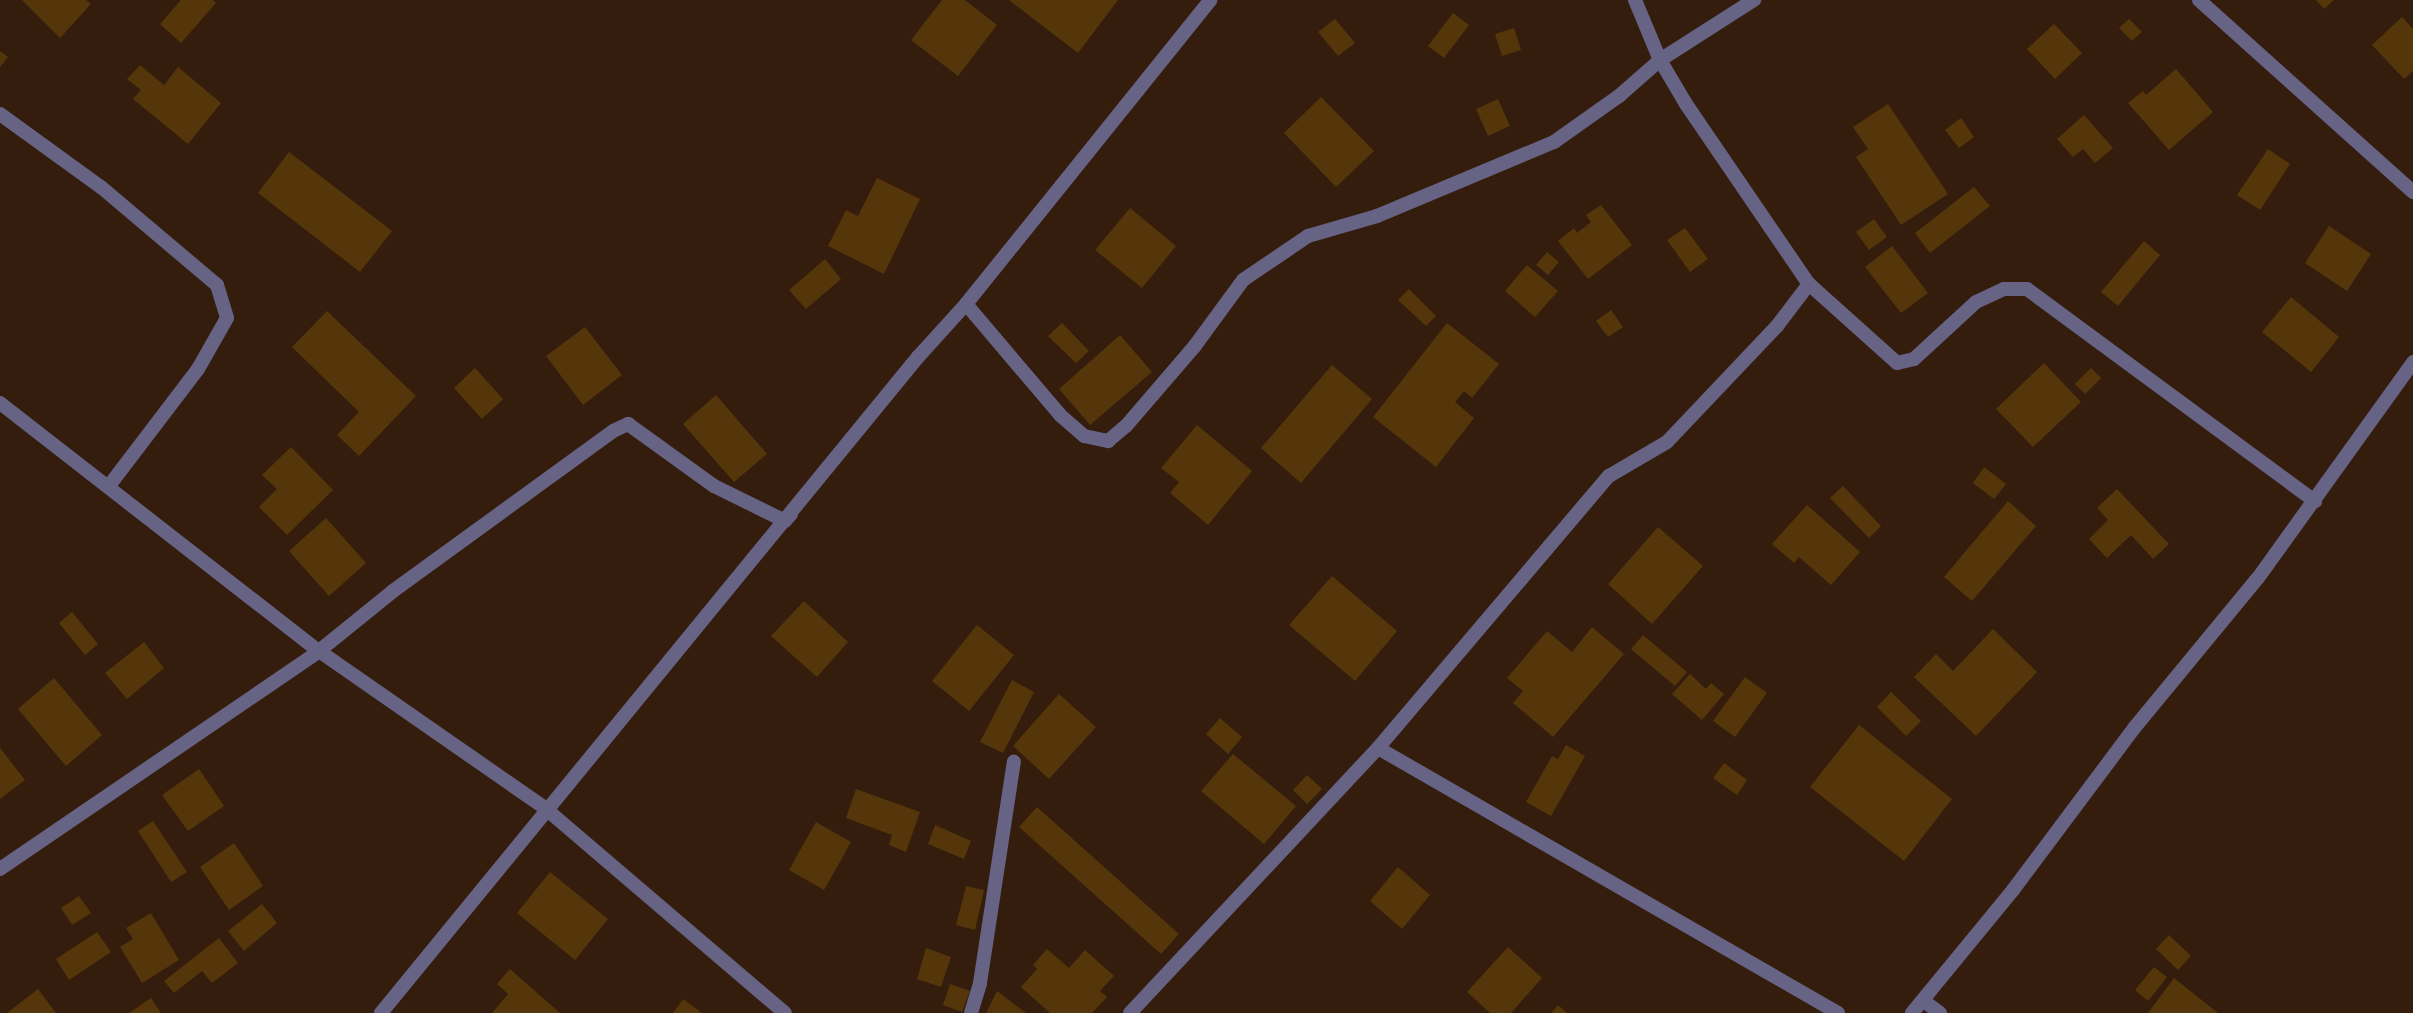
<!DOCTYPE html>
<style>
body{margin:0}
#map{position:relative;width:2413px;height:1013px;overflow:hidden;background:#341d0d;font-family:"PT Sans Narrow",sans-serif}
div>[style]{position:absolute}
.building>*{inset:0;background:#55360a}
.minor>*{height:14px;margin:-7px;padding:0 7px;transform-origin:7px;border-radius:7px;background:#666385}
span{translate:-50% -50%;white-space:nowrap;text-align:center;line-height:1.15;-webkit-text-stroke:7px #341d0d;paint-order:stroke}
</style>
<div id="map">
<div class="building">
<div style="clip-path:polygon(22px 0,86px 0,91px 4px,60px 38px)"></div>
<div style="clip-path:polygon(181px 0,213px 0,216px 3px,181px 43px,160px 24px)"></div>
<div style="clip-path:polygon(942px 0,965px 0,997px 25px,958px 76px,911px 40px)"></div>
<div style="clip-path:polygon(1009px 0,1118px 0,1078px 53px)"></div>
<div style="clip-path:polygon(2316px 0,2334px 0,2324px 9px)"></div>
<div style="clip-path:polygon(1453px 13px,1469px 25px,1444px 58px,1428px 46px)"></div>
<div style="clip-path:polygon(2402px 17px,2413px 29px,2413px 71px,2404px 79px,2372px 45px)"></div>
<div style="clip-path:polygon(1335px 19px,1355px 43px,1338px 56px,1318px 32px)"></div>
<div style="clip-path:polygon(2129px 19px,2142px 32px,2132px 41px,2119px 28px)"></div>
<div style="clip-path:polygon(2054px 24px,2082px 53px,2055px 79px,2027px 49px)"></div>
<div style="clip-path:polygon(1514px 28px,1521px 50px,1502px 56px,1495px 34px)"></div>
<div style="clip-path:polygon(0 51px,8px 57px,0 67px)"></div>
<div style="clip-path:polygon(140px 65px,164px 85px,178px 67px,221px 103px,188px 144px,133px 99px,141px 90px,127px 79px)"></div>
<div style="clip-path:polygon(2176px 69px,2213px 112px,2169px 150px,2128px 103px,2143px 91px,2146px 95px)"></div>
<div style="clip-path:polygon(1321px 97px,1374px 151px,1336px 187px,1284px 133px)"></div>
<div style="clip-path:polygon(1498px 99px,1510px 126px,1488px 136px,1476px 109px)"></div>
<div style="clip-path:polygon(1888px 104px,1948px 194px,1901px 225px,1856px 157px,1868px 149px,1853px 127px)"></div>
<div style="clip-path:polygon(2084px 115px,2113px 148px,2095px 163px,2083px 149px,2073px 157px,2057px 139px)"></div>
<div style="clip-path:polygon(1961px 118px,1974px 137px,1959px 148px,1945px 130px)"></div>
<div style="clip-path:polygon(2268px 149px,2290px 164px,2260px 210px,2237px 195px)"></div>
<div style="clip-path:polygon(289px 152px,392px 231px,360px 272px,258px 193px)"></div>
<div style="clip-path:polygon(877px 178px,920px 199px,884px 274px,828px 246px,846px 210px,858px 216px)"></div>
<div style="clip-path:polygon(1974px 187px,1990px 206px,1930px 253px,1915px 233px)"></div>
<div style="clip-path:polygon(1601px 205px,1632px 245px,1588px 279px,1558px 241px,1574px 228px,1577px 233px,1591px 222px,1586px 215px)"></div>
<div style="clip-path:polygon(1130px 208px,1176px 246px,1142px 288px,1095px 250px)"></div>
<div style="clip-path:polygon(1874px 219px,1887px 237px,1869px 250px,1856px 232px)"></div>
<div style="clip-path:polygon(2329px 226px,2371px 254px,2347px 291px,2305px 263px)"></div>
<div style="clip-path:polygon(1685px 228px,1708px 259px,1690px 272px,1667px 240px)"></div>
<div style="clip-path:polygon(2144px 241px,2160px 255px,2118px 306px,2101px 292px)"></div>
<div style="clip-path:polygon(1892px 246px,1928px 293px,1901px 313px,1865px 267px)"></div>
<div style="clip-path:polygon(1547px 252px,1559px 262px,1548px 275px,1536px 265px)"></div>
<div style="clip-path:polygon(825px 259px,841px 279px,806px 309px,789px 290px)"></div>
<div style="clip-path:polygon(1527px 265px,1558px 291px,1535px 317px,1505px 291px)"></div>
<div style="clip-path:polygon(1409px 289px,1436px 316px,1426px 326px,1398px 300px)"></div>
<div style="clip-path:polygon(2291px 297px,2339px 337px,2311px 372px,2262px 332px)"></div>
<div style="clip-path:polygon(1611px 310px,1623px 327px,1608px 337px,1596px 321px)"></div>
<div style="clip-path:polygon(327px 311px,416px 396px,359px 456px,337px 435px,359px 412px,292px 347px)"></div>
<div style="clip-path:polygon(1062px 323px,1089px 351px,1076px 363px,1048px 336px)"></div>
<div style="clip-path:polygon(1447px 323px,1499px 364px,1472px 398px,1464px 391px,1455px 402px,1474px 418px,1436px 467px,1373px 417px)"></div>
<div style="clip-path:polygon(585px 327px,622px 375px,583px 405px,546px 356px)"></div>
<div style="clip-path:polygon(1120px 335px,1152px 372px,1090px 425px,1059px 389px)"></div>
<div style="clip-path:polygon(2044px 363px,2081px 402px,2033px 447px,1996px 409px)"></div>
<div style="clip-path:polygon(1332px 365px,1372px 399px,1301px 483px,1261px 448px)"></div>
<div style="clip-path:polygon(475px 368px,503px 399px,482px 419px,454px 388px)"></div>
<div style="clip-path:polygon(2091px 368px,2101px 378px,2085px 394px,2075px 384px)"></div>
<div style="clip-path:polygon(716px 395px,767px 454px,734px 482px,683px 424px)"></div>
<div style="clip-path:polygon(1197px 425px,1252px 471px,1208px 525px,1170px 493px,1179px 482px,1161px 468px)"></div>
<div style="clip-path:polygon(291px 447px,333px 490px,287px 535px,259px 507px,277px 489px,262px 475px)"></div>
<div style="clip-path:polygon(1984px 467px,2006px 484px,1994px 499px,1973px 483px)"></div>
<div style="clip-path:polygon(1843px 486px,1881px 526px,1869px 538px,1830px 498px)"></div>
<div style="clip-path:polygon(2117px 489px,2169px 544px,2153px 559px,2131px 535px,2107px 558px,2089px 539px,2108px 520px,2097px 508px)"></div>
<div style="clip-path:polygon(2008px 501px,2036px 526px,1972px 601px,1944px 577px)"></div>
<div style="clip-path:polygon(1807px 505px,1860px 552px,1831px 585px,1799px 557px,1794px 563px,1772px 544px)"></div>
<div style="clip-path:polygon(326px 518px,366px 563px,329px 596px,289px 551px)"></div>
<div style="clip-path:polygon(1658px 527px,1703px 566px,1652px 624px,1608px 584px)"></div>
<div style="clip-path:polygon(1332px 576px,1397px 631px,1355px 681px,1289px 625px)"></div>
<div style="clip-path:polygon(804px 601px,848px 642px,817px 677px,771px 636px)"></div>
<div style="clip-path:polygon(72px 612px,98px 644px,85px 655px,59px 623px)"></div>
<div style="clip-path:polygon(977px 625px,1014px 655px,969px 711px,932px 681px)"></div>
<div style="clip-path:polygon(1592px 627px,1624px 654px,1553px 737px,1513px 703px,1523px 691px,1507px 678px,1547px 631px,1572px 652px)"></div>
<div style="clip-path:polygon(1993px 629px,2037px 672px,1976px 736px,1914px 677px,1936px 654px,1953px 671px)"></div>
<div style="clip-path:polygon(1643px 635px,1687px 672px,1675px 686px,1631px 649px)"></div>
<div style="clip-path:polygon(144px 642px,164px 668px,127px 699px,105px 673px)"></div>
<div style="clip-path:polygon(1690px 674px,1706px 689px,1711px 683px,1724px 694px,1702px 720px,1672px 694px)"></div>
<div style="clip-path:polygon(1745px 677px,1767px 693px,1735px 737px,1713px 721px)"></div>
<div style="clip-path:polygon(54px 678px,102px 735px,66px 766px,18px 709px)"></div>
<div style="clip-path:polygon(1012px 680px,1034px 692px,1003px 753px,980px 742px)"></div>
<div style="clip-path:polygon(1891px 692px,1921px 721px,1906px 736px,1877px 707px)"></div>
<div style="clip-path:polygon(1059px 694px,1096px 727px,1049px 779px,1013px 746px)"></div>
<div style="clip-path:polygon(1220px 718px,1242px 737px,1228px 754px,1206px 734px)"></div>
<div style="clip-path:polygon(1859px 725px,1952px 799px,1904px 861px,1810px 787px)"></div>
<div style="clip-path:polygon(1566px 745px,1585px 756px,1551px 816px,1526px 802px,1552px 756px,1558px 759px)"></div>
<div style="clip-path:polygon(0 748px,25px 780px,0 799px)"></div>
<div style="clip-path:polygon(1233px 754px,1296px 806px,1264px 844px,1201px 791px)"></div>
<div style="clip-path:polygon(1724px 763px,1747px 780px,1737px 795px,1713px 778px)"></div>
<div style="clip-path:polygon(199px 769px,224px 806px,188px 831px,162px 795px)"></div>
<div style="clip-path:polygon(1307px 775px,1322px 789px,1307px 804px,1293px 790px)"></div>
<div style="clip-path:polygon(856px 789px,920px 812px,906px 852px,889px 845px,892px 835px,846px 818px)"></div>
<div style="clip-path:polygon(1037px 807px,1179px 934px,1161px 954px,1019px 827px)"></div>
<div style="clip-path:polygon(153px 821px,187px 872px,171px 882px,138px 831px)"></div>
<div style="clip-path:polygon(816px 822px,851px 842px,824px 890px,789px 870px)"></div>
<div style="clip-path:polygon(935px 825px,971px 841px,964px 859px,928px 844px)"></div>
<div style="clip-path:polygon(234px 843px,263px 886px,229px 910px,200px 867px)"></div>
<div style="clip-path:polygon(1398px 867px,1430px 895px,1402px 929px,1370px 901px)"></div>
<div style="clip-path:polygon(550px 872px,608px 919px,575px 960px,517px 913px)"></div>
<div style="clip-path:polygon(966px 886px,984px 890px,975px 930px,956px 925px)"></div>
<div style="clip-path:polygon(79px 896px,91px 913px,72px 925px,61px 908px)"></div>
<div style="clip-path:polygon(262px 904px,277px 923px,244px 951px,228px 931px)"></div>
<div style="clip-path:polygon(151px 913px,179px 960px,142px 983px,120px 947px,133px 939px,126px 928px)"></div>
<div style="clip-path:polygon(97px 932px,111px 952px,69px 980px,56px 959px)"></div>
<div style="clip-path:polygon(2169px 935px,2191px 956px,2178px 970px,2156px 949px)"></div>
<div style="clip-path:polygon(219px 938px,238px 963px,212px 983px,202px 971px,174px 993px,164px 981px)"></div>
<div style="clip-path:polygon(1508px 947px,1542px 978px,1511px 1013px,1490px 1013px,1467px 992px)"></div>
<div style="clip-path:polygon(926px 948px,951px 957px,941px 987px,917px 979px)"></div>
<div style="clip-path:polygon(1047px 949px,1069px 968px,1085px 950px,1114px 976px,1100px 991px,1107px 997px,1092px 1013px,1050px 1013px,1021px 987px,1037px 969px,1033px 965px)"></div>
<div style="clip-path:polygon(2154px 967px,2167px 977px,2148px 1001px,2135px 990px)"></div>
<div style="clip-path:polygon(510px 969px,560px 1013px,492px 1013px,508px 994px,497px 984px)"></div>
<div style="clip-path:polygon(2174px 978px,2218px 1013px,2148px 1013px)"></div>
<div style="clip-path:polygon(950px 984px,970px 991px,962px 1012px,943px 1005px)"></div>
<div style="clip-path:polygon(38px 989px,56px 1013px,7px 1013px)"></div>
<div style="clip-path:polygon(997px 991px,1026px 1013px,986px 1013px)"></div>
<div style="clip-path:polygon(151px 998px,161px 1013px,129px 1013px)"></div>
<div style="clip-path:polygon(683px 999px,702px 1013px,673px 1013px)"></div>
<div style="clip-path:polygon(1558px 1005px,1567px 1013px,1551px 1013px)"></div>
</div>
<div class="minor">
<div style="left:1635px;top:0;width:65px;rotate:67.4deg"></div>
<div style="left:1660px;top:60px;width:51px;rotate:59.4deg"></div>
<div style="left:1686px;top:104px;width:218px;rotate:55.7deg"></div>
<div style="left:2199px;top:0;width:288px;rotate:41.9deg"></div>
<div style="left:0;top:114px;width:125px;rotate:35.9deg"></div>
<div style="left:101px;top:187px;width:152px;rotate:40.2deg"></div>
<div style="left:217px;top:285px;width:34px;rotate:73deg"></div>
<div style="left:227px;top:318px;width:59px;rotate:119.6deg"></div>
<div style="left:198px;top:369px;width:148px;rotate:127.3deg"></div>
<div style="left:966px;top:304px;width:145px;rotate:49.7deg"></div>
<div style="left:1060px;top:415px;width:32px;rotate:41deg"></div>
<div style="left:1084px;top:436px;width:25px;rotate:12deg"></div>
<div style="left:1108px;top:441px;width:23px;rotate:-40deg"></div>
<div style="left:1126px;top:426px;width:104px;rotate:-49.3deg"></div>
<div style="left:1194px;top:347px;width:83px;rotate:-53.8deg"></div>
<div style="left:1243px;top:280px;width:78px;rotate:-34.1deg"></div>
<div style="left:1308px;top:236px;width:72px;rotate:-16.2deg"></div>
<div style="left:1377px;top:216px;width:192px;rotate:-22.7deg"></div>
<div style="left:1554px;top:142px;width:80px;rotate:-35.3deg"></div>
<div style="left:1619px;top:96px;width:55px;rotate:-41.3deg"></div>
<div style="left:1660px;top:60px;width:112px;rotate:-32.6deg"></div>
<div style="left:0;top:403px;width:404px;rotate:37.9deg"></div>
<div style="left:319px;top:651px;width:277px;rotate:34.8deg"></div>
<div style="left:546px;top:809px;width:314px;rotate:40.5deg"></div>
<div style="left:1378px;top:748px;width:531px;rotate:29.95deg"></div>
<div style="left:0;top:869px;width:386px;rotate:-34.3deg"></div>
<div style="left:319px;top:651px;width:95px;rotate:-39deg"></div>
<div style="left:393px;top:591px;width:272px;rotate:-36deg"></div>
<div style="left:613px;top:431px;width:17px;rotate:-25deg"></div>
<div style="left:628px;top:424px;width:106px;rotate:35.8deg"></div>
<div style="left:714px;top:486px;width:79px;rotate:26.2deg"></div>
<div style="left:785px;top:521px;width:9px;rotate:-49deg"></div>
<div style="left:1924px;top:1001px;width:20px;rotate:37deg"></div>
<div style="left:381px;top:1013px;width:848px;rotate:-50.7deg"></div>
<div style="left:918px;top:357px;width:72px;rotate:-47.8deg"></div>
<div style="left:966px;top:304px;width:390px;rotate:-51.2deg"></div>
<div style="left:971px;top:1013px;width:31px;rotate:-73deg"></div>
<div style="left:980px;top:983px;width:224px;rotate:-81.3deg"></div>
<div style="left:1130px;top:1013px;width:363px;rotate:-46.9deg"></div>
<div style="left:1378px;top:748px;width:357px;rotate:-49.7deg"></div>
<div style="left:1609px;top:476px;width:67px;rotate:-30.4deg"></div>
<div style="left:1667px;top:442px;width:160px;rotate:-46.5deg"></div>
<div style="left:1777px;top:326px;width:53px;rotate:-52.7deg"></div>
<div style="left:1809px;top:284px;width:118px;rotate:41.9deg"></div>
<div style="left:1897px;top:363px;width:17px;rotate:-13deg"></div>
<div style="left:1914px;top:359px;width:84px;rotate:-42.6deg"></div>
<div style="left:1976px;top:302px;width:31px;rotate:-25deg"></div>
<div style="left:2004px;top:289px;width:23px"></div>
<div style="left:2027px;top:289px;width:358px;rotate:36.4deg"></div>
<div style="left:1912px;top:1013px;width:159px;rotate:-50.6deg"></div>
<div style="left:2013px;top:890px;width:204px;rotate:-53.2deg"></div>
<div style="left:2135px;top:727px;width:193px;rotate:-50.5deg"></div>
<div style="left:2258px;top:578px;width:266px;rotate:-54.3deg"></div>
</div>
</div>
